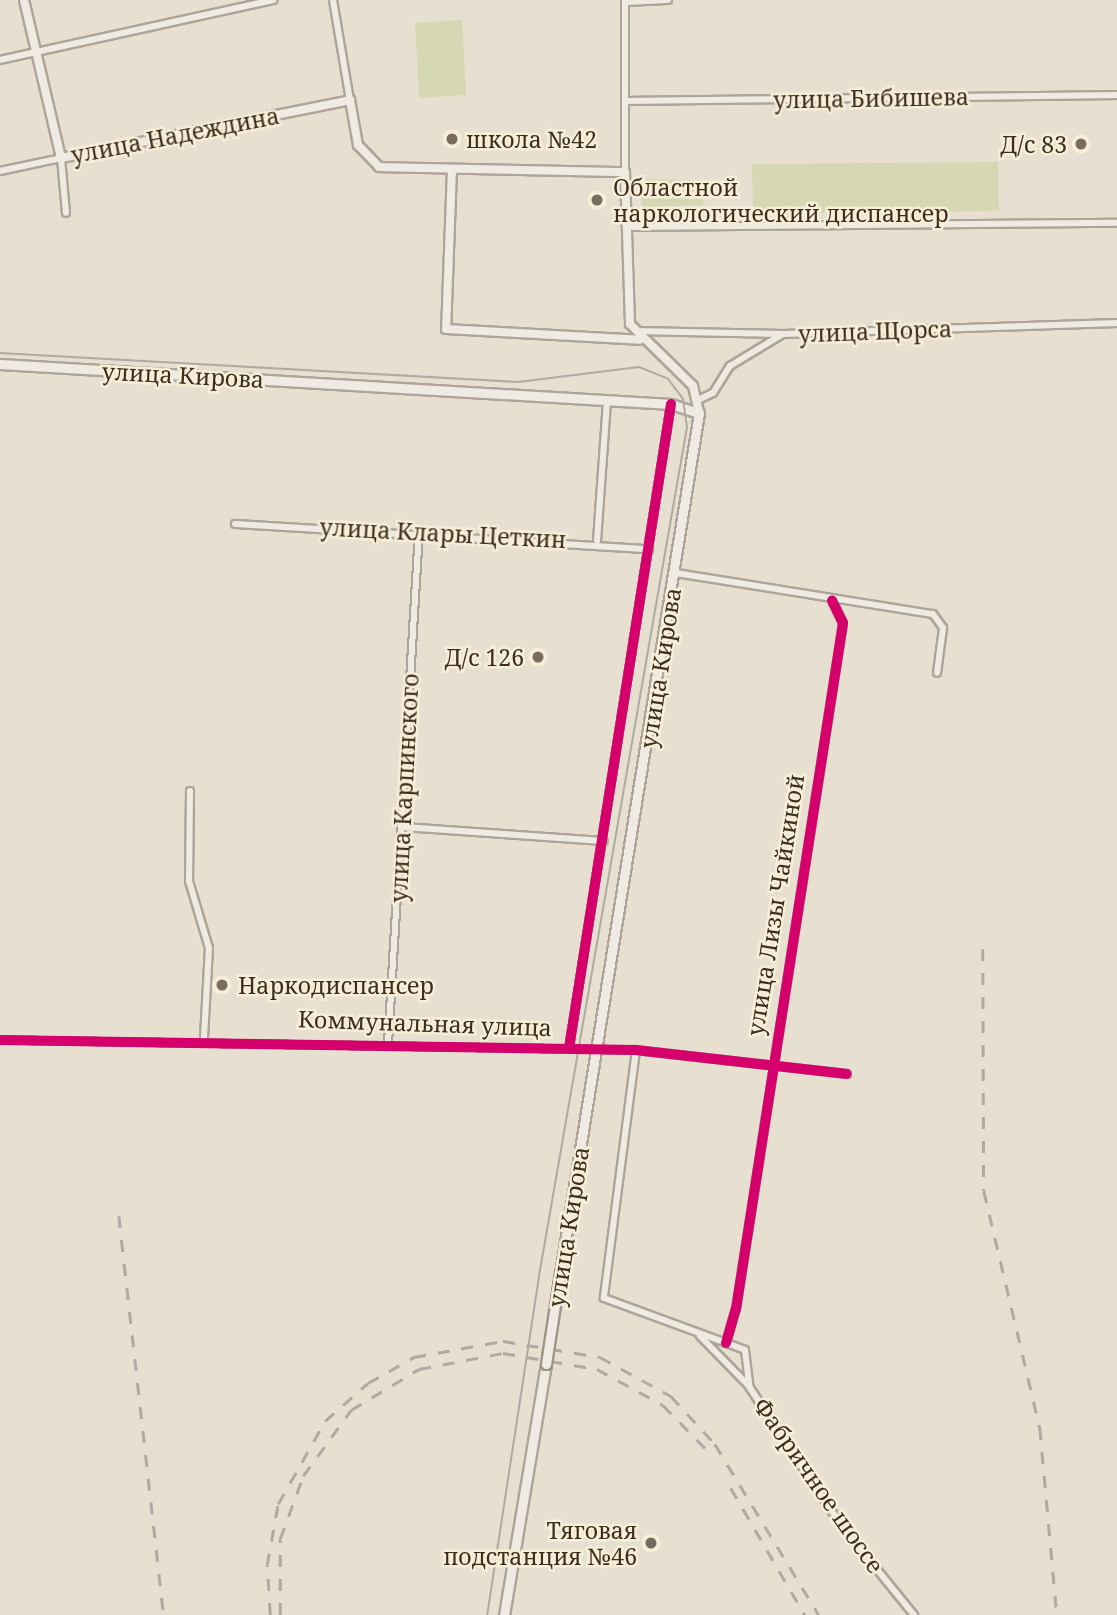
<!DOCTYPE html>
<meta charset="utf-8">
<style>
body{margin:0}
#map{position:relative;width:1117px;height:1615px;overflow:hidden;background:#e7e0d1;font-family:"Noto Serif",serif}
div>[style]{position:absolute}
.green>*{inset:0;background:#d6d7b3}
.roads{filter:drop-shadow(2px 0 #ada599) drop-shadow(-2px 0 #ada599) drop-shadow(0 2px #ada599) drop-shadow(0 -2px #ada599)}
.minor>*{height:6px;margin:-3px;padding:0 3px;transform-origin:3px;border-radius:3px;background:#efebe3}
.tertiary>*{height:8px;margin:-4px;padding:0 4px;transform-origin:4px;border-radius:4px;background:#efebe3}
.secondary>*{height:9px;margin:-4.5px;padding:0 4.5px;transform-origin:4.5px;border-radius:4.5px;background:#efebe3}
.tram>*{height:2px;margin:-1px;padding:0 1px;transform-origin:1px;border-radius:1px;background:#afaaa2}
.rail>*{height:2.5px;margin-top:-1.25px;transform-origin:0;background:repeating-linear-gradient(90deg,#afaaa2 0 12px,transparent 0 24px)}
.bridges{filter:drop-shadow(2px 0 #9c958a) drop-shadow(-2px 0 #9c958a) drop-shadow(0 2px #9c958a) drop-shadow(0 -2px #9c958a)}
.secondary-bridge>*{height:9px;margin:-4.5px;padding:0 4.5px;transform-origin:4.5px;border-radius:4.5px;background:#efebe3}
.cycleway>*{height:10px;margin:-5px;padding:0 5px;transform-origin:5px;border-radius:5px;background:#d6006c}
.dots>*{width:19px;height:19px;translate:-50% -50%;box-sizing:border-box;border:4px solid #f7eed8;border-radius:50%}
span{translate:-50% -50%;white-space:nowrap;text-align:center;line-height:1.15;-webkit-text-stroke:5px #f7eed8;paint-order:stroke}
.street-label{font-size:23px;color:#3d2e20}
.poi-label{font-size:23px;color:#3d2e20}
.left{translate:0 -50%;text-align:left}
.right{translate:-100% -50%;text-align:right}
</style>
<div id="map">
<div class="green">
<div style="clip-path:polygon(462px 20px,466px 95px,419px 98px,415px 23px)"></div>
<div style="clip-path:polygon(998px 162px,999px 211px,753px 214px,752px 164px)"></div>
<div style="clip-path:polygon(647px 179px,698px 180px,704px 205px,643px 208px,639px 186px)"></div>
</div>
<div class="roads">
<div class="minor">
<div style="left:333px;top:0;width:101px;rotate:80.4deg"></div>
<div style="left:625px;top:2px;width:43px;rotate:-2.7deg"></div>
<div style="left:0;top:60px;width:280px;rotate:-12.4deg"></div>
<div style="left:626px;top:101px;width:491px;rotate:-0.7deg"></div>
<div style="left:0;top:171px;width:62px;rotate:-12deg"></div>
<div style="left:61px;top:158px;width:55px;rotate:84.8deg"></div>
<div style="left:625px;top:172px;width:172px;rotate:-90deg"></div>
<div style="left:626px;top:227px;width:491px;rotate:-0.5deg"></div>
<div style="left:636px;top:331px;width:147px;rotate:1.2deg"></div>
<div style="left:783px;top:334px;width:334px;rotate:-1.9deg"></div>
<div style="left:700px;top:399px;width:14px;rotate:-25deg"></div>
<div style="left:713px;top:393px;width:32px;rotate:-58deg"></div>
<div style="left:730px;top:366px;width:60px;rotate:-31.3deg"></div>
<div style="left:235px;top:524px;width:415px;rotate:3.5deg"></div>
<div style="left:597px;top:541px;width:141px;rotate:-85.9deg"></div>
<div style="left:676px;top:573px;width:260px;rotate:9.1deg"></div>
<div style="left:933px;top:614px;width:17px;rotate:54deg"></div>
<div style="left:943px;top:628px;width:45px;rotate:97.6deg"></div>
<div style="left:190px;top:791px;width:90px;rotate:90.6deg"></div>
<div style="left:189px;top:881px;width:70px;rotate:73.4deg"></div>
<div style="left:209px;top:948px;width:90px;rotate:93.2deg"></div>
<div style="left:403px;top:827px;width:201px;rotate:4deg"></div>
<div style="left:0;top:1040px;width:636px;rotate:0.9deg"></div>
<div style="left:636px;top:1050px;width:212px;rotate:6.5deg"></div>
<div style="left:388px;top:1043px;width:512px;rotate:-86.53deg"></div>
<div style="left:569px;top:1048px;width:652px;rotate:-81deg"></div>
<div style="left:636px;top:1050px;width:250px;rotate:97.4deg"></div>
<div style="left:604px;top:1298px;width:150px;rotate:20.2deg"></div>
<div style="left:745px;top:1350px;width:38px;rotate:83deg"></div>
<div style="left:750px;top:1388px;width:164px;rotate:56.4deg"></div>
<div style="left:841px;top:1525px;width:116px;rotate:51deg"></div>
<div style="left:700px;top:1336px;width:70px;rotate:45.6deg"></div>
<div style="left:726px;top:1343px;width:35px;rotate:-74deg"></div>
<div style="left:736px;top:1309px;width:694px;rotate:-81.13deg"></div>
<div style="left:843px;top:623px;width:25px;rotate:-116deg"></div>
</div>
<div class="tertiary">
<div style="left:24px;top:0;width:162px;rotate:76.8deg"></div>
<div style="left:61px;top:158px;width:295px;rotate:-11.3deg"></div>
<div style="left:350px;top:100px;width:46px;rotate:79.9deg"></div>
<div style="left:358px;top:145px;width:30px;rotate:46deg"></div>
<div style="left:379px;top:167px;width:246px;rotate:1.2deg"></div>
<div style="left:625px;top:172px;width:152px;rotate:88.1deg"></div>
<div style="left:630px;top:324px;width:88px;rotate:44.5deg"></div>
<div style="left:693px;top:386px;width:28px;rotate:77deg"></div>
<div style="left:452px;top:169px;width:160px;rotate:92.1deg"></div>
<div style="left:446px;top:329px;width:194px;rotate:3.2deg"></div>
</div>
<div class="secondary">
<div style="left:0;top:364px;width:672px;rotate:3.41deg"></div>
<div style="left:671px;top:404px;width:29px;rotate:18deg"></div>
<div style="left:699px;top:413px;width:871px;rotate:99.18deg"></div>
<div style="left:504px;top:1615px;width:254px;rotate:-80.5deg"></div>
</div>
</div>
<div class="tram">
<div style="left:0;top:353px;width:519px;rotate:3.2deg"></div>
<div style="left:518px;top:382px;width:122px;rotate:-7.1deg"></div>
<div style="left:639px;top:367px;width:31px;rotate:22deg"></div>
<div style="left:668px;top:379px;width:25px;rotate:53deg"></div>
<div style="left:683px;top:399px;width:28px;rotate:82deg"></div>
<div style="left:687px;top:427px;width:856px;rotate:99.89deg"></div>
<div style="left:540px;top:1270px;width:349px;rotate:98.7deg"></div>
</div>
<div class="rail">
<div style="left:983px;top:949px;width:242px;rotate:89.8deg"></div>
<div style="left:984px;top:1191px;width:244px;rotate:76.7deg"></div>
<div style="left:1040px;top:1428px;width:188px;rotate:84.8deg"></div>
<div style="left:119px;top:1216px;width:402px;rotate:83.6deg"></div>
<div style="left:731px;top:1488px;width:147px;rotate:59.8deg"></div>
<div style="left:270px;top:1615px;width:50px;rotate:-93.4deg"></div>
<div style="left:267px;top:1565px;width:62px;rotate:-79.8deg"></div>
<div style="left:278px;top:1504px;width:95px;rotate:-60.5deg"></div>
<div style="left:325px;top:1421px;width:57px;rotate:-41.5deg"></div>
<div style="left:368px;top:1383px;width:53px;rotate:-29.5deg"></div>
<div style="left:414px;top:1357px;width:90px;rotate:-10.2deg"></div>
<div style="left:503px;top:1341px;width:98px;rotate:9.4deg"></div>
<div style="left:600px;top:1357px;width:81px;rotate:28.8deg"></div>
<div style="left:671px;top:1396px;width:65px;rotate:47.5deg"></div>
<div style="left:715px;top:1444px;width:200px;rotate:58.7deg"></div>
<div style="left:280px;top:1615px;width:76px;rotate:-90deg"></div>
<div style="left:280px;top:1539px;width:67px;rotate:-69.9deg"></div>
<div style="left:303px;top:1476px;width:82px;rotate:-54deg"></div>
<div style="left:351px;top:1410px;width:79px;rotate:-31.1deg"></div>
<div style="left:419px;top:1369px;width:86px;rotate:-10.8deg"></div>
<div style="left:503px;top:1353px;width:95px;rotate:9.7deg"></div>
<div style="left:597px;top:1369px;width:75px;rotate:28.6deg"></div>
<div style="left:663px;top:1405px;width:66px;rotate:45.6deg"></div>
</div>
<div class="bridges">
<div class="secondary-bridge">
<div style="left:546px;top:1364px;width:92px;rotate:-81.3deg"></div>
</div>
</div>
<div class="cycleway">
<div style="left:0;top:1040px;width:636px;rotate:0.9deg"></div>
<div style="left:636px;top:1050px;width:212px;rotate:6.5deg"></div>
<div style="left:569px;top:1048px;width:652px;rotate:-81deg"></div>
<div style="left:726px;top:1343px;width:35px;rotate:-74deg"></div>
<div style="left:736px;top:1309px;width:694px;rotate:-81.13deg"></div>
<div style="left:843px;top:623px;width:25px;rotate:-116deg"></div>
</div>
<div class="dots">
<div style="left:452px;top:139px;background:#786c5e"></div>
<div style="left:1081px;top:144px;background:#786c5e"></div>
<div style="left:597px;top:200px;background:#786c5e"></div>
<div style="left:538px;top:657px;background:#786c5e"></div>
<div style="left:222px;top:985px;background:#786c5e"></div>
<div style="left:651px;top:1543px;background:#786c5e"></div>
</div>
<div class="street-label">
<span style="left:871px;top:98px;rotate:-1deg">улица Бибишева</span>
<span style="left:175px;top:135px;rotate:-11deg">улица Надеждина</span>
<span style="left:875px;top:331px;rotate:-2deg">улица Щорса</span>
<span style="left:183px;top:375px;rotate:3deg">улица Кирова</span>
<span style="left:443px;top:533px;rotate:3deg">улица Клары Цеткин</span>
<span style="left:660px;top:668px;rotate:-81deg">улица Кирова</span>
<span style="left:404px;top:788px;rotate:-87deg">улица Карпинского</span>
<span style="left:775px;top:905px;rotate:-81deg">улица Лизы Чайкиной</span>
<span style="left:425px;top:1023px;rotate:2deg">Коммунальная улица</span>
<span style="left:568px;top:1227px;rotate:-81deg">улица Кирова</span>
<span style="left:819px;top:1485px;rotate:55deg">Фабричное шоссе</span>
</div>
<div class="poi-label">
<span class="left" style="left:466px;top:139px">школа №42</span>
<span class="right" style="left:1067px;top:144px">Д/с 83</span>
<span class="left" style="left:613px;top:200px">Областной<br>наркологический диспансер</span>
<span class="right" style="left:524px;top:657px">Д/с 126</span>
<span class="left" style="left:238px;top:985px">Наркодиспансер</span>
<span class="right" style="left:637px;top:1543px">Тяговая<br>подстанция №46</span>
</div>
</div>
